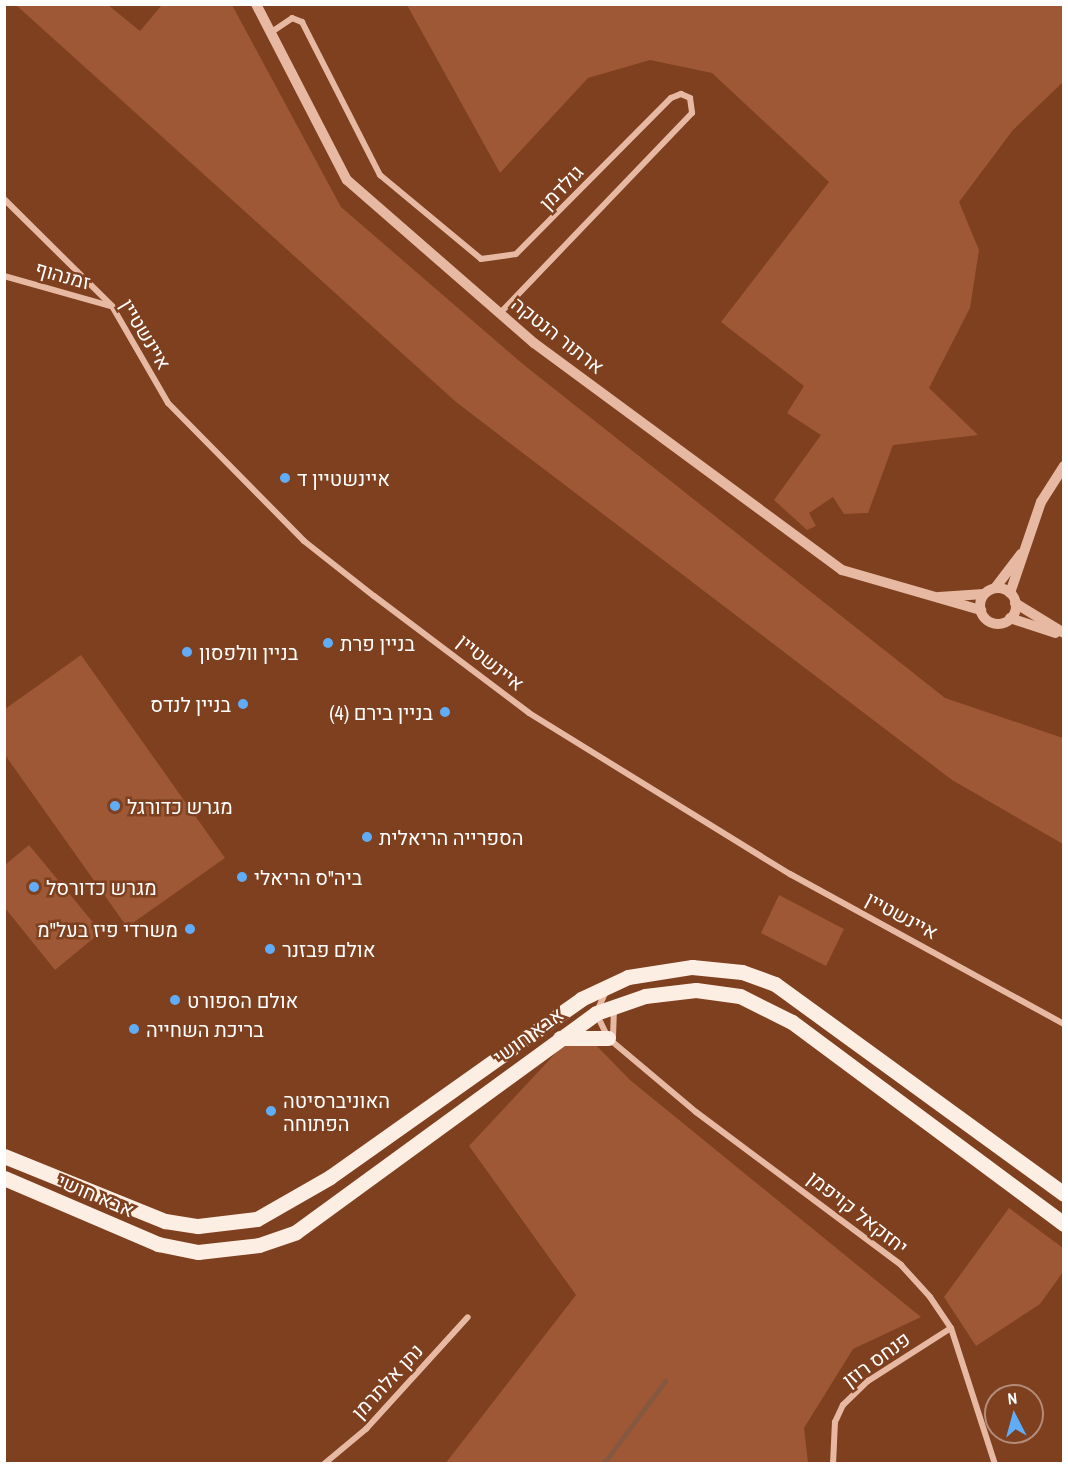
<!DOCTYPE html>
<meta charset="utf-8">
<style>
body{margin:0}
#map{position:relative;width:1068px;height:1468px;overflow:hidden;background:#7e401f;font-family:"Archivo Narrow",Heebo,sans-serif}
div>[style]{position:absolute}
.green>*{inset:0;background:#9e5835}
.stream>*{height:5px;margin:-2.5px;padding:0 2.5px;transform-origin:2.5px;border-radius:2.5px;background:#865840}
.minor>*{height:6px;margin:-3px;padding:0 3px;transform-origin:3px;border-radius:3px;background:#e7b9a2}
.tertiary>*{height:10px;margin:-5px;padding:0 5px;transform-origin:5px;border-radius:5px;background:#e7b9a2}
.tertiary>.ring{margin:-5px;padding:0;box-sizing:content-box;background:none;border:10px solid #e7b9a2;border-radius:50%}
.primary>*{height:15px;margin:-7.5px;padding:0 7.5px;transform-origin:7.5px;border-radius:7.5px;background:#fdeee4}
.dots>*{width:16px;height:16px;translate:-50% -50%;box-sizing:border-box;border:3px solid #7e401f;border-radius:50%}
span{translate:-50% -50%;white-space:nowrap;text-align:center;line-height:1.15;-webkit-text-stroke:5px #7e401f;paint-order:stroke}
.street-label{font-size:20px;color:#fff}
.poi-label{font-size:20px;color:#fff}
.left{translate:0 -50%;text-align:left}
.right{translate:-100% -50%;text-align:right}
.frame{position:absolute;inset:0;border:6px solid #fff;pointer-events:none}
.north{position:absolute;left:984px;top:1384px;width:60px;height:60px;box-sizing:border-box;background:#7e401f;border:2px solid #b28c79;border-radius:50%;rotate:354deg;font-size:16px;font-weight:700;line-height:24px;text-align:center;color:#fff}
.north::after{content:'';display:block;margin:auto;width:21px;height:27px;background:#61acf6;clip-path:polygon(50% 0,100% 100%,50% 72%,0 100%)}
</style>
<div id="map">
<div class="green">
<div style="clip-path:polygon(16px 5px,108px 5px,140px 31px,162px 5px,232px 5px,341px 207px,524px 365px,945px 698px,1063px 738px,1063px 844px,952px 780px,456px 402px)"></div>
<div style="clip-path:polygon(407px 5px,1063px 5px,1063px 82px,1013px 130px,959px 202px,979px 250px,970px 308px,929px 388px,978px 435px,893px 445px,868px 513px,844px 514px,833px 497px,809px 513px,816px 526px,807px 530px,774px 500px,821px 435px,787px 413px,804px 386px,721px 322px,829px 182px,712px 73px,650px 60px,588px 78px,500px 173px)"></div>
<div style="clip-path:polygon(81px 655px,225px 858px,127px 927px,5px 755px,5px 709px)"></div>
<div style="clip-path:polygon(29px 845px,101px 932px,55px 970px,5px 908px,5px 865px)"></div>
<div style="clip-path:polygon(779px 895px,844px 929px,826px 966px,761px 933px)"></div>
<div style="clip-path:polygon(590px 1039px,630px 1080px,921px 1317px,853px 1349px,804px 1428px,808px 1463px,445px 1464px,576px 1295px,469px 1146px,565px 1043px)"></div>
<div style="clip-path:polygon(1009px 1208px,1063px 1248px,1063px 1272px,1040px 1304px,976px 1346px,944px 1297px)"></div>
</div>
<div class="stream">
<div style="left:603px;top:1464px;width:104px;rotate:-53.2deg"></div>
</div>
<div class="minor">
<div style="left:273px;top:31px;width:23px;rotate:-34deg"></div>
<div style="left:292px;top:18px;width:11px;rotate:22deg"></div>
<div style="left:302px;top:22px;width:172px;rotate:63deg"></div>
<div style="left:380px;top:175px;width:131px;rotate:39.7deg"></div>
<div style="left:481px;top:259px;width:35px;rotate:-8deg"></div>
<div style="left:516px;top:254px;width:220px;rotate:-45.2deg"></div>
<div style="left:671px;top:98px;width:11px;rotate:-22deg"></div>
<div style="left:681px;top:94px;width:10px;rotate:24deg"></div>
<div style="left:690px;top:98px;width:15px;rotate:82deg"></div>
<div style="left:692px;top:113px;width:277px;rotate:133.8deg"></div>
<div style="left:4px;top:199px;width:152px;rotate:44.7deg"></div>
<div style="left:112px;top:306px;width:112px;rotate:60deg"></div>
<div style="left:168px;top:403px;width:194px;rotate:45.4deg"></div>
<div style="left:304px;top:541px;width:89px;rotate:38.2deg"></div>
<div style="left:374px;top:596px;width:194px;rotate:37deg"></div>
<div style="left:529px;top:713px;width:307px;rotate:31.7deg"></div>
<div style="left:790px;top:874px;width:312px;rotate:28.7deg"></div>
<div style="left:4px;top:276px;width:111px;rotate:15.7deg"></div>
<div style="left:606px;top:991px;width:24px;rotate:114deg"></div>
<div style="left:596px;top:1013px;width:28px;rotate:64deg"></div>
<div style="left:608px;top:1038px;width:115px;rotate:40.1deg"></div>
<div style="left:696px;top:1112px;width:256px;rotate:36.7deg"></div>
<div style="left:901px;top:1265px;width:43px;rotate:47.8deg"></div>
<div style="left:930px;top:1297px;width:37px;rotate:56deg"></div>
<div style="left:951px;top:1328px;width:143px;rotate:72.1deg"></div>
<div style="left:613px;top:1037px;width:28px;rotate:-88deg"></div>
<div style="left:324px;top:1464px;width:55px;rotate:-39.8deg"></div>
<div style="left:366px;top:1429px;width:151px;rotate:-47.7deg"></div>
<div style="left:833px;top:1464px;width:42px;rotate:-87.3deg"></div>
<div style="left:835px;top:1422px;width:19px;rotate:-65deg"></div>
<div style="left:843px;top:1405px;width:35px;rotate:-44deg"></div>
<div style="left:868px;top:1381px;width:98px;rotate:-32.6deg"></div>
</div>
<div class="tertiary">
<div style="left:256px;top:4px;width:198px;rotate:62.7deg"></div>
<div style="left:347px;top:180px;width:248px;rotate:41.1deg"></div>
<div style="left:534px;top:343px;width:383px;rotate:36.4deg"></div>
<div style="left:842px;top:570px;width:145px;rotate:16.1deg"></div>
<div style="left:995px;top:588px;width:43px;rotate:-52.6deg"></div>
<div class="ring" style="left:980px;top:588px;width:26px;height:26px"></div>
<div style="left:1010px;top:593px;width:96px;rotate:-71.2deg"></div>
<div style="left:1041px;top:502px;width:43px;rotate:-57.4deg"></div>
<div style="left:939px;top:597px;width:45px;rotate:-3.8deg"></div>
<div style="left:1015px;top:603px;width:57px;rotate:31.5deg"></div>
<div style="left:1010px;top:618px;width:48px;rotate:18.1deg"></div>
</div>
<div class="primary">
<div style="left:560px;top:1038px;width:48px"></div>
<div style="left:4px;top:1156px;width:174px;rotate:22deg"></div>
<div style="left:165px;top:1221px;width:33px;rotate:9deg"></div>
<div style="left:198px;top:1226px;width:59px;rotate:-6.8deg"></div>
<div style="left:257px;top:1219px;width:84px;rotate:-29.9deg"></div>
<div style="left:330px;top:1177px;width:308px;rotate:-35.3deg"></div>
<div style="left:581px;top:999px;width:52px;rotate:-25.1deg"></div>
<div style="left:628px;top:977px;width:65px;rotate:-8.9deg"></div>
<div style="left:692px;top:967px;width:50px;rotate:5.7deg"></div>
<div style="left:742px;top:972px;width:35px;rotate:20deg"></div>
<div style="left:775px;top:984px;width:357px;rotate:36deg"></div>
<div style="left:4px;top:1178px;width:168px;rotate:23.2deg"></div>
<div style="left:158px;top:1244px;width:41px;rotate:11.3deg"></div>
<div style="left:198px;top:1252px;width:61px;rotate:-6.5deg"></div>
<div style="left:259px;top:1245px;width:39px;rotate:-19deg"></div>
<div style="left:296px;top:1232px;width:371px;rotate:-36.1deg"></div>
<div style="left:596px;top:1013px;width:52px;rotate:-19.1deg"></div>
<div style="left:645px;top:996px;width:51px;rotate:-6.7deg"></div>
<div style="left:696px;top:990px;width:44px;rotate:7.8deg"></div>
<div style="left:740px;top:996px;width:58px;rotate:26.6deg"></div>
<div style="left:792px;top:1022px;width:339px;rotate:36.6deg"></div>
</div>
<div class="dots">
<div style="left:285px;top:478px;background:#61acf6"></div>
<div style="left:328px;top:643px;background:#61acf6"></div>
<div style="left:187px;top:652px;background:#61acf6"></div>
<div style="left:243px;top:704px;background:#61acf6"></div>
<div style="left:445px;top:712px;background:#61acf6"></div>
<div style="left:115px;top:806px;background:#61acf6"></div>
<div style="left:367px;top:837px;background:#61acf6"></div>
<div style="left:242px;top:877px;background:#61acf6"></div>
<div style="left:34px;top:887px;background:#61acf6"></div>
<div style="left:190px;top:929px;background:#61acf6"></div>
<div style="left:270px;top:949px;background:#61acf6"></div>
<div style="left:175px;top:1000px;background:#61acf6"></div>
<div style="left:134px;top:1029px;background:#61acf6"></div>
<div style="left:271px;top:1111px;background:#61acf6"></div>
</div>
<div class="street-label">
<span style="left:561px;top:187px;rotate:-46deg">גולדמן</span>
<span style="left:63px;top:275px;rotate:16deg">זמנהוף</span>
<span style="left:146px;top:334px;rotate:59deg">איינשטיין</span>
<span style="left:558px;top:335px;rotate:38deg">ארתור הנטקה</span>
<span style="left:491px;top:662px;rotate:38deg">איינשטיין</span>
<span style="left:902px;top:915px;rotate:28deg">איינשטיין</span>
<span style="left:528px;top:1035px;rotate:-36deg">אבא חושי</span>
<span style="left:96px;top:1195px;rotate:23deg">אבא חושי</span>
<span style="left:858px;top:1212px;rotate:38deg">יחזקאל קויפמן</span>
<span style="left:876px;top:1359px;rotate:-36deg">פנחס רוזן</span>
<span style="left:387px;top:1381px;rotate:-47deg">נתן אלתרמן</span>
</div>
<div class="poi-label">
<span class="left" style="left:297px;top:478px">איינשטיין ד</span>
<span class="left" style="left:340px;top:643px">בניין פרת</span>
<span class="left" style="left:199px;top:652px">בניין וולפסון</span>
<span class="right" style="left:231px;top:704px">בניין לנדס</span>
<span class="right" style="left:433px;top:712px">בניין בירם (4)</span>
<span class="left" style="left:127px;top:806px">מגרש כדורגל</span>
<span class="left" style="left:379px;top:837px">הספרייה הריאלית</span>
<span class="left" style="left:254px;top:877px">ביה"ס הריאלי</span>
<span class="left" style="left:46px;top:887px">מגרש כדורסל</span>
<span class="right" style="left:178px;top:929px">משרדי פיז בעל''מ</span>
<span class="left" style="left:282px;top:949px">אולם פבזנר</span>
<span class="left" style="left:187px;top:1000px">אולם הספורט</span>
<span class="left" style="left:146px;top:1029px">בריכת השחייה</span>
<span class="left" style="left:283px;top:1112px">האוניברסיטה<br>הפתוחה</span>
</div>
<div class="frame"></div>
<div class="north">N</div>
</div>
